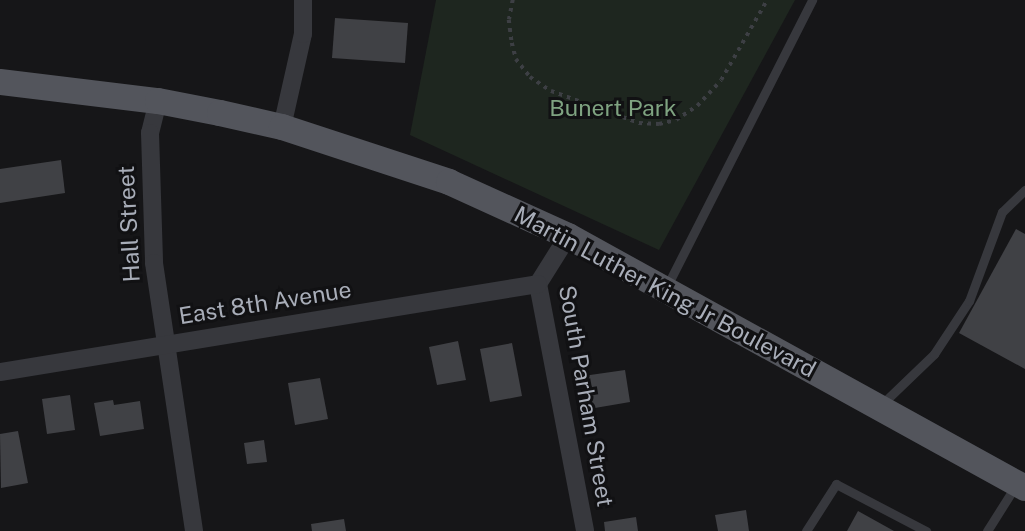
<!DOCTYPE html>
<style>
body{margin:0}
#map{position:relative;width:1025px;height:531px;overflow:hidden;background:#161618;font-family:"Public Sans",sans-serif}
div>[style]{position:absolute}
.green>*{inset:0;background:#1e261f}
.building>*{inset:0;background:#404145}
.path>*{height:3.5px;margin-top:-1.75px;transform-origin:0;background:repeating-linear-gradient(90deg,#3d3f44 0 3.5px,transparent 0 8.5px)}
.service>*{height:9px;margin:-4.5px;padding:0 4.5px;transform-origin:4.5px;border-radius:4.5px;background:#37383d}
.minor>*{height:18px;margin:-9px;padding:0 9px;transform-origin:9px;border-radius:9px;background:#37383d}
.primary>*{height:26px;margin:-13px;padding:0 13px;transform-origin:13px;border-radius:13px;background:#53555c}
span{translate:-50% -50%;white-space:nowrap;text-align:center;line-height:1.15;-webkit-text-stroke:6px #111113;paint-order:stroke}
.park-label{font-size:23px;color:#7fa381}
.street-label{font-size:23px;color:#a8adb8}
</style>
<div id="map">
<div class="green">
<div style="clip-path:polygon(436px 0,795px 0,659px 250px,410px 135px)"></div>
</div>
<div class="building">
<div style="clip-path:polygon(335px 18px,408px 23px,405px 63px,332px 58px)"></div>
<div style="clip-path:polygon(61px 160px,65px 193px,0 203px,0 169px)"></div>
<div style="clip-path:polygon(1016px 229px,1025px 234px,1025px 369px,959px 333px)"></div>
<div style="clip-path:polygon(458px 341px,466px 380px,437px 385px,429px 347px)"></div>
<div style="clip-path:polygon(512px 343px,522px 396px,490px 402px,480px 349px)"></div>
<div style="clip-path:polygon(625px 370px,630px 402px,589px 409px,583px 376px)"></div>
<div style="clip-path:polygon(320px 378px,328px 419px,295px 425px,288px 383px)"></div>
<div style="clip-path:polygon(70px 395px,75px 430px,47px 434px,42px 399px)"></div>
<div style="clip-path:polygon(113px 400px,114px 405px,140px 401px,144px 429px,100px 436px,94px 403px)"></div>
<div style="clip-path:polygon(18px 431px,28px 483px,1px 488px,0 434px)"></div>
<div style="clip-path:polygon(264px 440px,267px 462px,247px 464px,244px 443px)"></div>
<div style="clip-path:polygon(746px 510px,749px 531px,718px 531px,715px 515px)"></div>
<div style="clip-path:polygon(858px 511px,894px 531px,847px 531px)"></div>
<div style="clip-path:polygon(636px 517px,638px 531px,605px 531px,604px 522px)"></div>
<div style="clip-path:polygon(344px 519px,346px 531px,312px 531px,311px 524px)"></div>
</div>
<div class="path">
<div style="left:513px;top:0;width:20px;rotate:101deg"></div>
<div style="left:509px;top:20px;width:23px;rotate:83deg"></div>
<div style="left:512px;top:43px;width:16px;rotate:76deg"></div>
<div style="left:516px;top:59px;width:23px;rotate:52deg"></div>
<div style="left:530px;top:77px;width:25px;rotate:34deg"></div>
<div style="left:551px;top:91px;width:94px;rotate:20deg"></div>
<div style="left:639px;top:123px;width:20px;rotate:3deg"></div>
<div style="left:659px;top:124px;width:17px;rotate:-13deg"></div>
<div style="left:676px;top:120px;width:25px;rotate:-34deg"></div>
<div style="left:697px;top:106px;width:35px;rotate:-47deg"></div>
<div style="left:721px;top:80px;width:92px;rotate:-60.1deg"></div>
</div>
<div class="service">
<div style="left:667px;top:286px;width:321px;rotate:-63.1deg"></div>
<div style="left:881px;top:405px;width:74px;rotate:-43.9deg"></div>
<div style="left:934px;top:354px;width:64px;rotate:-56.6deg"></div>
<div style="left:969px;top:301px;width:95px;rotate:-69.7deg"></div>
<div style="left:1002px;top:212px;width:32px;rotate:-44deg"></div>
<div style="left:806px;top:531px;width:56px;rotate:-57.4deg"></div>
<div style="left:836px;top:484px;width:102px;rotate:27.6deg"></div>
<div style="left:987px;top:531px;width:54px;rotate:-57.8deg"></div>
</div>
<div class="minor">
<div style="left:158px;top:101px;width:33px;rotate:104deg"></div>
<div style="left:150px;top:133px;width:130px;rotate:88.2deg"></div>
<div style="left:154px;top:263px;width:271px;rotate:81.5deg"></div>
<div style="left:282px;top:127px;width:95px;rotate:-77.3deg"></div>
<div style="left:303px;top:34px;width:34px;rotate:-90deg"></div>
<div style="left:568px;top:236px;width:57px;rotate:122deg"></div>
<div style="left:538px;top:284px;width:251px;rotate:79.2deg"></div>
<div style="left:0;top:372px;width:545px;rotate:-9.29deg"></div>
</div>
<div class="primary">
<div style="left:0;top:82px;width:159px;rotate:6.9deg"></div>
<div style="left:158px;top:101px;width:63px;rotate:11deg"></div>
<div style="left:220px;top:113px;width:64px;rotate:12.7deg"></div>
<div style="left:282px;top:127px;width:176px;rotate:18.2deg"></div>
<div style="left:449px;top:182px;width:131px;rotate:24.4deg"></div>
<div style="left:568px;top:236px;width:522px;rotate:28.87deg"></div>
</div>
<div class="park-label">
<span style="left:613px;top:108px">Bunert Park</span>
</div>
<div class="street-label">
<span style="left:129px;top:224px;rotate:-93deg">Hall Street</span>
<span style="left:665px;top:292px;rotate:28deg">Martin Luther King Jr Boulevard</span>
<span style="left:265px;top:303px;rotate:-9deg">East 8th Avenue</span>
<span style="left:586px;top:396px;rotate:80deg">South Parham Street</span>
</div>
</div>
